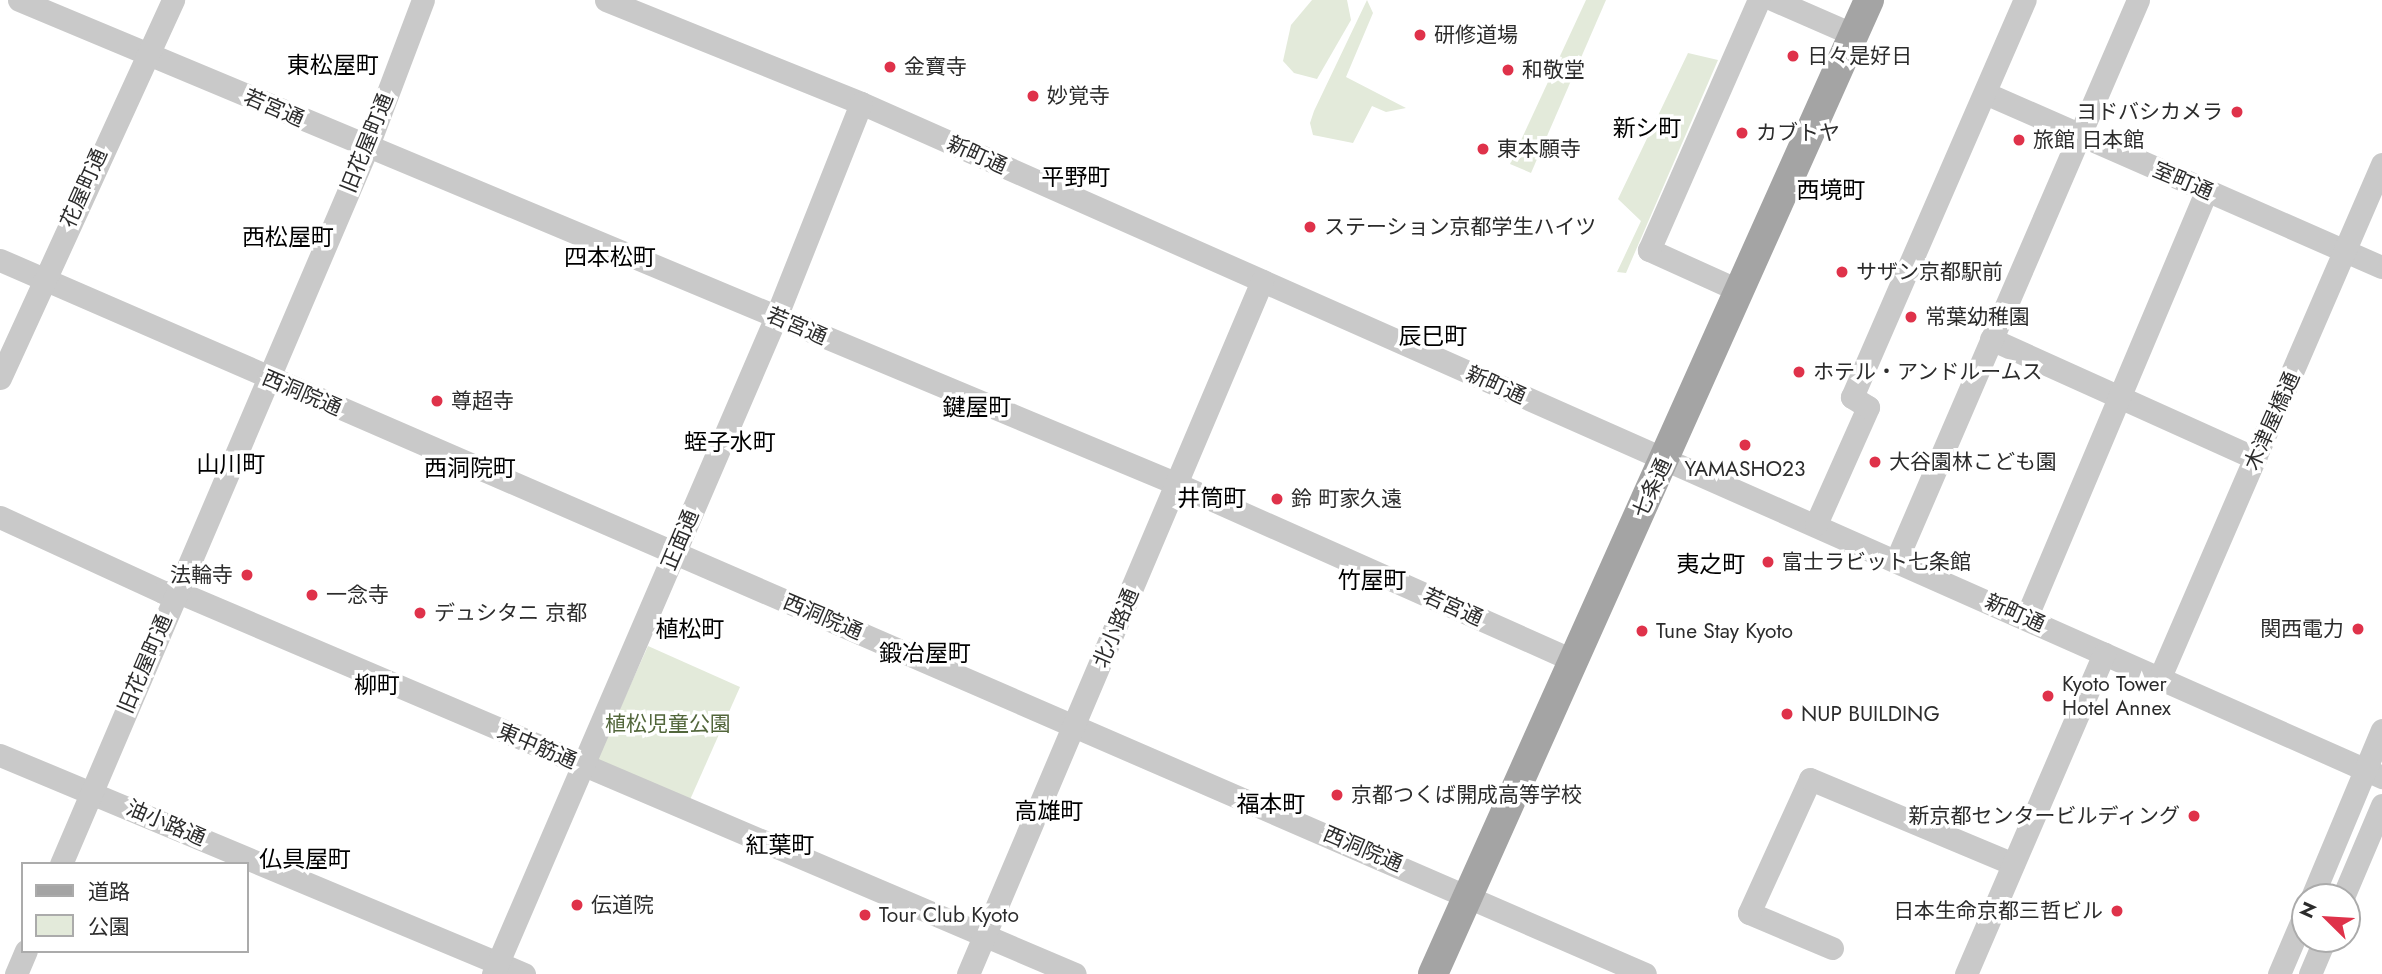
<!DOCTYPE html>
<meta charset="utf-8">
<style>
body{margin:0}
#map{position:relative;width:2382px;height:974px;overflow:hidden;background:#fff;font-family:Jost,"Noto Sans JP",sans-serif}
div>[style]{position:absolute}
.green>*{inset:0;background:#e3eada}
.minor>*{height:23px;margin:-11.5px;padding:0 11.5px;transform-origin:11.5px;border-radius:11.5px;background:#c9c9c9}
.major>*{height:30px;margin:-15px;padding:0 15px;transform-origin:15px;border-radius:15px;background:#a4a4a4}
.dots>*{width:19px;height:19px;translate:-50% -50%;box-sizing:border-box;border:4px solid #fff;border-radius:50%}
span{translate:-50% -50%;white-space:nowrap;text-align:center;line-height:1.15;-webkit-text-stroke:7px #fff;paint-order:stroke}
.poi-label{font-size:21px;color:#2c2c2c}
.left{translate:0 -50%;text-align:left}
.right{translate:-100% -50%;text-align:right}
.street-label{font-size:21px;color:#2c2c2c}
.park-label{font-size:21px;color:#52663b}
.neighbourhood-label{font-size:23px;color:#000}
.legend{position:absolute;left:21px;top:862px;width:228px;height:91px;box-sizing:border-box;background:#fff;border:2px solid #ababab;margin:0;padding:9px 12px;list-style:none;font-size:21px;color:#2c2c2c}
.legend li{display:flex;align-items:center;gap:14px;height:35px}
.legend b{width:35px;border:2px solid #ababab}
.north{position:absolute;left:2291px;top:883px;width:70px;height:70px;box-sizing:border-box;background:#fff;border:2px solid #ababab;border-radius:50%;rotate:294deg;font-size:19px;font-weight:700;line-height:28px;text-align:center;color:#2c2c2c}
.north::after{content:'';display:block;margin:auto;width:24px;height:32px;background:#df324a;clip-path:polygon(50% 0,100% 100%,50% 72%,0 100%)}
</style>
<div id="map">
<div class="green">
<div style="clip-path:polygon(1312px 0,1347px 0,1351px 20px,1317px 79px,1294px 73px,1283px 61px,1291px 25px)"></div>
<div style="clip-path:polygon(1367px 0,1373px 13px,1346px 77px,1406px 108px,1386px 112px,1372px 106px,1353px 143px,1313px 135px,1310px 123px,1314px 111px)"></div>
<div style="clip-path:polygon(1586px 0,1606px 0,1531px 173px,1510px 164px)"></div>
<div style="clip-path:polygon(1688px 53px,1718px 60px,1626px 273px,1617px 272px,1641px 221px,1618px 199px)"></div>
<div style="clip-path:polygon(648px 646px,740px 687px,689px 802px,596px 761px)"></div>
</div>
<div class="minor">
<div style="left:19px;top:0;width:1255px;rotate:22.68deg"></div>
<div style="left:1177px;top:484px;width:432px;rotate:24deg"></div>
<div style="left:606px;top:0;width:275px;rotate:22deg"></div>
<div style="left:861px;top:103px;width:1664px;rotate:23.9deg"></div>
<div style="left:1774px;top:0;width:87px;rotate:23.6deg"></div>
<div style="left:1985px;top:93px;width:433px;rotate:23.7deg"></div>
<div style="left:0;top:260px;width:1793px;rotate:23.46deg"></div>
<div style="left:1740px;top:291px;width:100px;rotate:-155.7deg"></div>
<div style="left:1649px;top:250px;width:273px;rotate:-66.3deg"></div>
<div style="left:1991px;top:339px;width:290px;rotate:24.3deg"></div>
<div style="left:0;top:378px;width:416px;rotate:-65.4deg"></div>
<div style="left:0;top:517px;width:179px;rotate:24.7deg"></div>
<div style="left:163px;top:592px;width:22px;rotate:8deg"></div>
<div style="left:185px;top:595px;width:967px;rotate:23.07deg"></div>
<div style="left:1816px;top:524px;width:128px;rotate:-66deg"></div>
<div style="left:1868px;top:407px;width:19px;rotate:-148deg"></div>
<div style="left:1852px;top:397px;width:433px;rotate:-66.5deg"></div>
<div style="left:1896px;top:561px;width:611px;rotate:-66.67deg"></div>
<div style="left:2026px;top:618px;width:463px;rotate:-67.1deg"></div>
<div style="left:2160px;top:677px;width:559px;rotate:-66.6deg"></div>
<div style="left:0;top:755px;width:568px;rotate:22.68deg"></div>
<div style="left:61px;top:864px;width:779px;rotate:-66.86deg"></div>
<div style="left:367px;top:148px;width:158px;rotate:-69.3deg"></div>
<div style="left:2312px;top:897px;width:181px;rotate:-67.3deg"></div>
<div style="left:2343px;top:897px;width:100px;rotate:-67deg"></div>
<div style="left:1832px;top:948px;width:90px;rotate:-157.1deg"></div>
<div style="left:1749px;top:913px;width:147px;rotate:-65.5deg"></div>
<div style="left:1810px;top:779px;width:220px;rotate:22.7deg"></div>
<div style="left:16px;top:974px;width:25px;rotate:-67deg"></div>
<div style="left:493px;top:974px;width:715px;rotate:-66.7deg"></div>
<div style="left:776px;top:317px;width:230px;rotate:-68.3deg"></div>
<div style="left:968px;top:974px;width:753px;rotate:-67.01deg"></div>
<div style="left:1966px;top:974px;width:349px;rotate:-66.7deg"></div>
<div style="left:2279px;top:974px;width:66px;rotate:-66.9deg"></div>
<div style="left:2310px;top:974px;width:38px;rotate:-67deg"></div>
</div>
<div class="major">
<div style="left:1433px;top:974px;width:1067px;rotate:-65.88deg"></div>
</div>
<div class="dots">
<div style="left:1420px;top:35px;background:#df324a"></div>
<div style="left:1793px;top:56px;background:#df324a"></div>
<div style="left:890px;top:67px;background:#df324a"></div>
<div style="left:1508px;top:70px;background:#df324a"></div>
<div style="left:1033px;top:96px;background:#df324a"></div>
<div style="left:2237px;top:112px;background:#df324a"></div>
<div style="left:1742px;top:133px;background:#df324a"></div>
<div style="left:2019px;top:140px;background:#df324a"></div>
<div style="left:1483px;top:149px;background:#df324a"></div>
<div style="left:1310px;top:227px;background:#df324a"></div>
<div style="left:1842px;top:272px;background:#df324a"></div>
<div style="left:1911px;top:317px;background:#df324a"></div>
<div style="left:1799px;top:372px;background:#df324a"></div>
<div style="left:437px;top:401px;background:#df324a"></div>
<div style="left:1745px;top:445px;background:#df324a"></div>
<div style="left:1875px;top:462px;background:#df324a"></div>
<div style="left:1277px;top:499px;background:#df324a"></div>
<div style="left:1768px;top:562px;background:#df324a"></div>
<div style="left:247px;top:575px;background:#df324a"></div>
<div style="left:312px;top:595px;background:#df324a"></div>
<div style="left:420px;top:613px;background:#df324a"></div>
<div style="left:2358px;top:629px;background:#df324a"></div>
<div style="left:1642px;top:631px;background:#df324a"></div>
<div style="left:2048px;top:696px;background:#df324a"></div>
<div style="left:1787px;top:714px;background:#df324a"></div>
<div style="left:1337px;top:795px;background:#df324a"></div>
<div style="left:2194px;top:816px;background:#df324a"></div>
<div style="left:577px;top:905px;background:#df324a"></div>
<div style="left:2117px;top:911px;background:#df324a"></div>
<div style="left:865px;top:915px;background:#df324a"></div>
</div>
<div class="poi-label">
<span class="left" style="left:1434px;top:35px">研修道場</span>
<span class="left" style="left:1807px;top:56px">日々是好日</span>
<span class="left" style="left:904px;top:67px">金寶寺</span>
<span class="left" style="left:1522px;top:70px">和敬堂</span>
<span class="left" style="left:1047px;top:96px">妙覚寺</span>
<span class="right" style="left:2223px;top:112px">ヨドバシカメラ</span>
<span class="left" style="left:1756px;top:133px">カブトヤ</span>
<span class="left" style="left:2033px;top:140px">旅館 日本館</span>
<span class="left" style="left:1497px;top:149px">東本願寺</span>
<span class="left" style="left:1324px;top:227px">ステーション京都学生ハイツ</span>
<span class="left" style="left:1856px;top:272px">サザン京都駅前</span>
<span class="left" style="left:1925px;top:317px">常葉幼稚園</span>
<span class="left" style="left:1813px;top:372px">ホテル・アンドルームス</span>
<span class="left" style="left:451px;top:401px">尊超寺</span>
<span class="left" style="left:1889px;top:462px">大谷園林こども園</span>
<span style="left:1745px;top:469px">YAMASHO23</span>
<span class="left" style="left:1291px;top:499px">鈴 町家久遠</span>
<span class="left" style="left:1782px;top:562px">富士ラビット七条館</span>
<span class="right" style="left:233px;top:575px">法輪寺</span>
<span class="left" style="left:326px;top:595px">一念寺</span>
<span class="left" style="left:434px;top:613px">デュシタニ 京都</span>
<span class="right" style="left:2344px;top:629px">関西電力</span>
<span class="left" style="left:1656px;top:631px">Tune Stay Kyoto</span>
<span class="left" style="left:2062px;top:696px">Kyoto Tower<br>Hotel Annex</span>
<span class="left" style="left:1801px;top:714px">NUP BUILDING</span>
<span class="left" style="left:1351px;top:795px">京都つくば開成高等学校</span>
<span class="right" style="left:2180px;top:816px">新京都センタービルディング</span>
<span class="left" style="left:591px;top:905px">伝道院</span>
<span class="right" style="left:2103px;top:911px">日本生命京都三哲ビル</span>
<span class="left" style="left:879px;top:915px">Tour Club Kyoto</span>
</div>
<div class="street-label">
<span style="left:274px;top:108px;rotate:23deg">若宮通</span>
<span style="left:367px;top:143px;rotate:-68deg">旧花屋町通</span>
<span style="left:977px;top:155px;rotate:24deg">新町通</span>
<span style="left:2183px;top:181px;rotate:23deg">室町通</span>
<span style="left:84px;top:188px;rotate:-66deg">花屋町通</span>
<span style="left:797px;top:326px;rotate:23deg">若宮通</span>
<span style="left:1496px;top:385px;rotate:24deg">新町通</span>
<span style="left:302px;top:393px;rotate:23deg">西洞院通</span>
<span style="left:2272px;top:421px;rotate:-66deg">木津屋橋通</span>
<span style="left:1652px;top:488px;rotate:-65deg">七条通</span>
<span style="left:680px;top:540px;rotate:-67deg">正面通</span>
<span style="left:1453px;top:607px;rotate:24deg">若宮通</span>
<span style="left:2015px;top:613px;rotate:24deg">新町通</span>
<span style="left:823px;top:617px;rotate:23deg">西洞院通</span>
<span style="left:1116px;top:628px;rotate:-67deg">北小路通</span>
<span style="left:145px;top:664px;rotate:-67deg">旧花屋町通</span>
<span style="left:537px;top:746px;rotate:23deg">東中筋通</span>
<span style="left:166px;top:823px;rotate:23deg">油小路通</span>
<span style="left:1363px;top:849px;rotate:23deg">西洞院通</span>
</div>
<div class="park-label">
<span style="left:668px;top:724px">植松児童公園</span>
</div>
<div class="neighbourhood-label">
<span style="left:333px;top:65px">東松屋町</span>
<span style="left:1647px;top:128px">新シ町</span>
<span style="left:1076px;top:177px">平野町</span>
<span style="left:1831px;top:190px">西境町</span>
<span style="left:288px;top:237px">西松屋町</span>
<span style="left:610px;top:257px">四本松町</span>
<span style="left:1433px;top:336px">辰巳町</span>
<span style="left:977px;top:407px">鍵屋町</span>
<span style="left:730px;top:442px">蛭子水町</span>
<span style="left:231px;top:464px">山川町</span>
<span style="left:470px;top:468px">西洞院町</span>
<span style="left:1212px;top:498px">井筒町</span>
<span style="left:1711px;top:564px">夷之町</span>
<span style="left:1372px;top:580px">竹屋町</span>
<span style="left:690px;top:629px">植松町</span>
<span style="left:925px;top:653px">鍛冶屋町</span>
<span style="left:377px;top:685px">柳町</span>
<span style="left:1271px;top:804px">福本町</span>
<span style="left:1049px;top:811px">高雄町</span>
<span style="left:780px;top:845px">紅葉町</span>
<span style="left:305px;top:859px">仏具屋町</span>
</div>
<ul class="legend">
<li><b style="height:9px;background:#a4a4a4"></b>道路</li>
<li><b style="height:19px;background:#e3eada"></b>公園</li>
</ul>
<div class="north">N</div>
</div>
